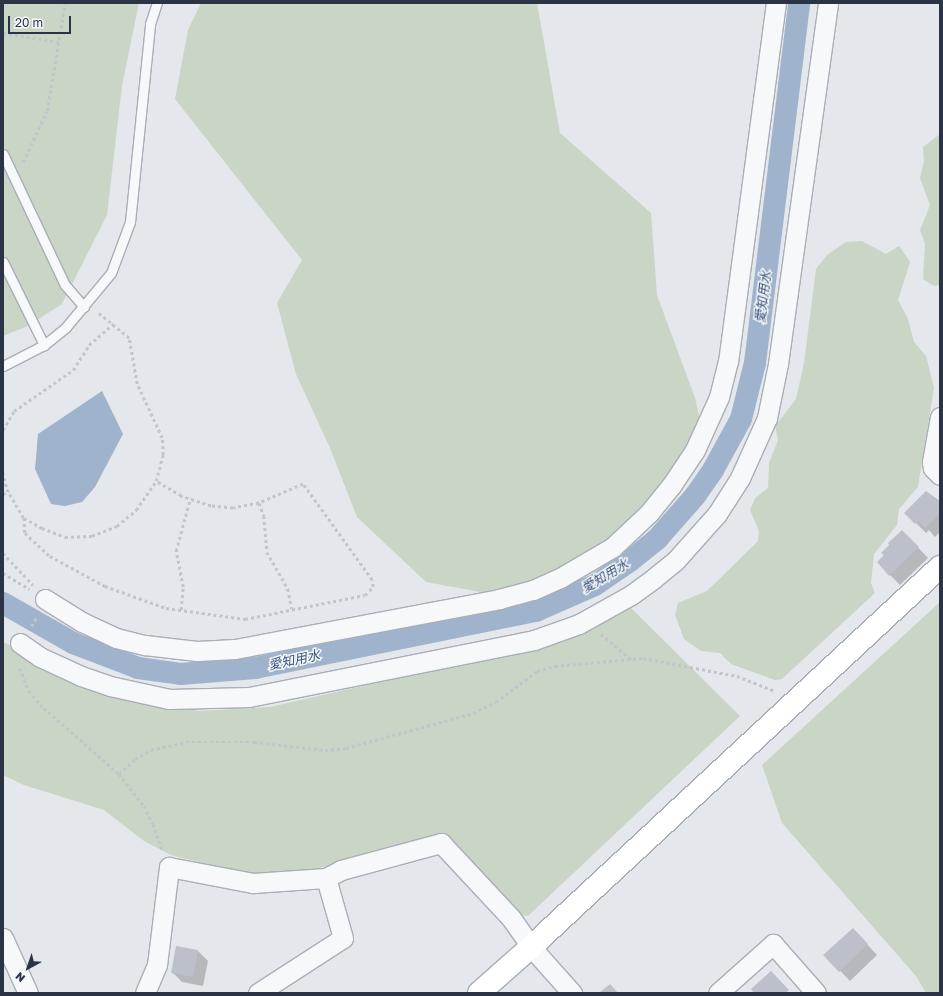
<!DOCTYPE html>
<meta charset="utf-8">
<style>
body{margin:0}
#map{position:relative;width:943px;height:996px;overflow:hidden;background:#e4e7ec;font-family:"Golos Text","Noto Sans JP",sans-serif}
div>[style]{position:absolute}
.green>*{inset:0;background:#c9d6c5}
.water>*{inset:0;background:#9fb4cc}
.shadow>*{inset:0;background:#0003}
.canal>*{height:22px;margin:-11px;padding:0 11px;transform-origin:11px;border-radius:11px;background:#9fb4cc}
.building>*{inset:0;background:#bbc0ca}
.path>*{height:2.5px;margin-top:-1.25px;transform-origin:0;background:repeating-linear-gradient(90deg,#c2c5cb 0 3px,transparent 0 6px)}
.roads{filter:drop-shadow(1px 0 #a9aeb7) drop-shadow(-1px 0 #a9aeb7) drop-shadow(0 1px #a9aeb7) drop-shadow(0 -1px #a9aeb7)}
.lane>*{height:9px;margin:-4.5px;padding:0 4.5px;transform-origin:4.5px;border-radius:4.5px;background:#f7f8fa}
.street>*{height:19px;margin:-9.5px;padding:0 9.5px;transform-origin:9.5px;border-radius:9.5px;background:#f7f8fa}
.secondary>*{height:22px;margin:-11px;padding:0 11px;transform-origin:11px;border-radius:11px;background:#fff}
span{translate:-50% -50%;white-space:nowrap;text-align:center;line-height:1.15;-webkit-text-stroke:3px #f4f6f9;paint-order:stroke}
.water-label{font-size:13px;color:#34527a;font-style:italic}
.frame{position:absolute;inset:0;border:4px solid #2b3445;pointer-events:none}
.north{position:absolute;left:8px;top:948px;width:40px;height:40px;-webkit-text-stroke:3px #f4f6f9;paint-order:stroke;rotate:220deg;font-size:11px;font-weight:700;line-height:16px;text-align:center;color:#2b3445}
.north::after{content:'';display:block;margin:auto;width:14px;height:18px;background:#2b3445;clip-path:polygon(50% 0,100% 100%,50% 72%,0 100%)}
.scale{position:absolute;left:8px;top:16px;width:63px;height:18px;box-sizing:border-box;border:2px solid #2b3445;border-top:0;padding-left:5px;font-size:12px;line-height:14px;white-space:nowrap;color:#2b3445;-webkit-text-stroke:3px #f4f6f9;paint-order:stroke}
</style>
<div id="map">
<div class="green">
<div style="clip-path:polygon(3px 3px,139px 3px,122px 86px,107px 215px,62px 304px,28px 326px,3px 336px)"></div>
<div style="clip-path:polygon(201px 3px,537px 3px,560px 133px,651px 213px,657px 295px,695px 398px,706px 445px,675px 491px,565px 574px,497px 595px,426px 582px,357px 517px,330px 448px,296px 374px,277px 303px,302px 260px,175px 99px,188px 30px)"></div>
<div style="clip-path:polygon(940px 134px,940px 285px,934px 286px,923px 279px,925px 244px,920px 230px,930px 205px,920px 178px,924px 161px,923px 147px)"></div>
<div style="clip-path:polygon(862px 241px,886px 254px,899px 246px,910px 262px,898px 300px,908px 319px,914px 342px,926px 356px,934px 388px,918px 487px,899px 509px,897px 525px,874px 554px,871px 583px,875px 593px,782px 679px,775px 680px,731px 664px,720px 653px,701px 651px,684px 639px,675px 615px,678px 603px,707px 591px,758px 541px,759px 531px,750px 510px,755px 498px,768px 488px,769px 463px,778px 440px,775px 426px,796px 399px,804px 363px,816px 269px,827px 255px,846px 242px)"></div>
<div style="clip-path:polygon(940px 602px,940px 993px,926px 993px,916px 976px,782px 823px,762px 765px)"></div>
<div style="clip-path:polygon(628px 605px,740px 716px,528px 916px,518px 915px,442px 833px,310px 871px,250px 875px,171px 855px,144px 841px,104px 810px,24px 785px,3px 775px,3px 642px,109px 692px,199px 711px,270px 707px,539px 646px)"></div>
</div>
<div class="water">
<div style="clip-path:polygon(102px 391px,123px 434px,95px 487px,82px 502px,65px 506px,51px 504px,35px 469px,38px 434px)"></div>
</div>
<div class="shadow">
<div style="clip-path:polygon(940px 504px,940px 532px,935px 537px,929px 530px,926px 533px,906px 513px)"></div>
<div style="clip-path:polygon(912px 541px,928px 558px,900px 585px,890px 575px,885px 555px,891px 545px)"></div>
<div style="clip-path:polygon(862px 939px,877px 955px,850px 981px,825px 955px)"></div>
<div style="clip-path:polygon(198px 951px,208px 961px,203px 986px,182px 982px,173px 973px)"></div>
</div>
<div class="canal">
<div style="left:3px;top:603px;width:81px;rotate:29.7deg"></div>
<div style="left:73px;top:643px;width:70px;rotate:21deg"></div>
<div style="left:138px;top:668px;width:43px;rotate:7.9deg"></div>
<div style="left:181px;top:674px;width:74px;rotate:-4.6deg"></div>
<div style="left:255px;top:668px;width:287px;rotate:-11.5deg"></div>
<div style="left:536px;top:611px;width:64px;rotate:-23.8deg"></div>
<div style="left:595px;top:585px;width:42px;rotate:-34.4deg"></div>
<div style="left:630px;top:561px;width:36px;rotate:-39deg"></div>
<div style="left:658px;top:538px;width:56px;rotate:-48.6deg"></div>
<div style="left:695px;top:496px;width:32px;rotate:-55deg"></div>
<div style="left:713px;top:470px;width:58px;rotate:-61.2deg"></div>
<div style="left:741px;top:419px;width:58px;rotate:-76deg"></div>
<div style="left:755px;top:363px;width:363px;rotate:-83deg"></div>
</div>
<div class="building">
<div style="clip-path:polygon(926px 491px,940px 501px,940px 514px,925px 528px,918px 521px,915px 524px,904px 513px)"></div>
<div style="clip-path:polygon(902px 530px,919px 547px,889px 576px,877px 562px,884px 555px,881px 553px,889px 545px,888px 543px)"></div>
<div style="clip-path:polygon(853px 928px,868px 944px,839px 972px,823px 955px)"></div>
<div style="clip-path:polygon(176px 946px,198px 950px,193px 977px,171px 973px)"></div>
<div style="clip-path:polygon(771px 971px,789px 990px,785px 993px,754px 993px,751px 989px)"></div>
<div style="clip-path:polygon(610px 984px,618px 993px,599px 993px)"></div>
</div>
<div class="path">
<div style="left:3px;top:33px;width:58px;rotate:9deg"></div>
<div style="left:23px;top:162px;width:56px;rotate:-64.8deg"></div>
<div style="left:47px;top:111px;width:109px;rotate:-80.5deg"></div>
<div style="left:3px;top:430px;width:22px;rotate:-60deg"></div>
<div style="left:14px;top:411px;width:72px;rotate:-34.8deg"></div>
<div style="left:73px;top:370px;width:30px;rotate:-57deg"></div>
<div style="left:89px;top:345px;width:32px;rotate:-41deg"></div>
<div style="left:3px;top:472px;width:17px;rotate:77deg"></div>
<div style="left:7px;top:489px;width:34px;rotate:60deg"></div>
<div style="left:24px;top:518px;width:21px;rotate:29deg"></div>
<div style="left:42px;top:528px;width:25px;rotate:21deg"></div>
<div style="left:65px;top:537px;width:27px;rotate:-2deg"></div>
<div style="left:92px;top:536px;width:27px;rotate:-22deg"></div>
<div style="left:117px;top:526px;width:25px;rotate:-40deg"></div>
<div style="left:136px;top:510px;width:35px;rotate:-55deg"></div>
<div style="left:156px;top:481px;width:27px;rotate:-75deg"></div>
<div style="left:163px;top:455px;width:17px;rotate:-93deg"></div>
<div style="left:162px;top:438px;width:60px;rotate:-114.8deg"></div>
<div style="left:137px;top:384px;width:47px;rotate:-99.9deg"></div>
<div style="left:129px;top:338px;width:41px;rotate:-140.9deg"></div>
<div style="left:3px;top:494px;width:7px;rotate:-27deg"></div>
<div style="left:259px;top:503px;width:14px;rotate:69deg"></div>
<div style="left:264px;top:516px;width:36px;rotate:85deg"></div>
<div style="left:267px;top:552px;width:43px;rotate:60.4deg"></div>
<div style="left:288px;top:589px;width:20px;rotate:79deg"></div>
<div style="left:24px;top:518px;width:15px;rotate:86deg"></div>
<div style="left:25px;top:533px;width:34px;rotate:43deg"></div>
<div style="left:50px;top:556px;width:63px;rotate:28.6deg"></div>
<div style="left:105px;top:586px;width:65px;rotate:19.8deg"></div>
<div style="left:166px;top:608px;width:80px;rotate:7.9deg"></div>
<div style="left:245px;top:619px;width:122px;rotate:-11.3deg"></div>
<div style="left:365px;top:595px;width:11px;rotate:-45deg"></div>
<div style="left:373px;top:587px;width:7px;rotate:-98deg"></div>
<div style="left:372px;top:580px;width:118px;rotate:-125.7deg"></div>
<div style="left:303px;top:484px;width:48px;rotate:156.6deg"></div>
<div style="left:259px;top:503px;width:26px;rotate:169deg"></div>
<div style="left:233px;top:508px;width:22px;rotate:-175deg"></div>
<div style="left:211px;top:506px;width:32px;rotate:-162deg"></div>
<div style="left:181px;top:496px;width:29px;rotate:-149deg"></div>
<div style="left:3px;top:553px;width:44px;rotate:46.8deg"></div>
<div style="left:3px;top:573px;width:31px;rotate:31deg"></div>
<div style="left:181px;top:610px;width:23px;rotate:-85deg"></div>
<div style="left:183px;top:587px;width:37px;rotate:-101deg"></div>
<div style="left:176px;top:551px;width:54px;rotate:-74.9deg"></div>
<div style="left:31px;top:626px;width:11px;rotate:-56deg"></div>
<div style="left:601px;top:634px;width:39px;rotate:40deg"></div>
<div style="left:20px;top:668px;width:25px;rotate:69deg"></div>
<div style="left:29px;top:691px;width:23px;rotate:49deg"></div>
<div style="left:44px;top:708px;width:100px;rotate:41.3deg"></div>
<div style="left:119px;top:774px;width:41px;rotate:52deg"></div>
<div style="left:144px;top:806px;width:20px;rotate:63deg"></div>
<div style="left:153px;top:824px;width:27px;rotate:70deg"></div>
<div style="left:119px;top:774px;width:22px;rotate:-43deg"></div>
<div style="left:135px;top:759px;width:18px;rotate:-29deg"></div>
<div style="left:151px;top:750px;width:36px;rotate:-13deg"></div>
<div style="left:186px;top:742px;width:68px"></div>
<div style="left:254px;top:742px;width:71px;rotate:6.4deg"></div>
<div style="left:325px;top:750px;width:21px;rotate:-5deg"></div>
<div style="left:346px;top:748px;width:132px;rotate:-15.4deg"></div>
<div style="left:473px;top:713px;width:25px;rotate:-26deg"></div>
<div style="left:496px;top:702px;width:51px;rotate:-37.1deg"></div>
<div style="left:537px;top:671px;width:19px;rotate:-16deg"></div>
<div style="left:555px;top:666px;width:88px;rotate:-5.2deg"></div>
<div style="left:643px;top:658px;width:96px;rotate:10.8deg"></div>
<div style="left:737px;top:676px;width:41px;rotate:21.5deg"></div>
</div>
<div class="roads">
<div class="lane">
<div style="left:3px;top:154px;width:145px;rotate:64.7deg"></div>
<div style="left:65px;top:285px;width:29px;rotate:49deg"></div>
<div style="left:3px;top:262px;width:93px;rotate:63.7deg"></div>
<div style="left:3px;top:366px;width:46px;rotate:-27.1deg"></div>
<div style="left:44px;top:345px;width:28px;rotate:-39deg"></div>
<div style="left:66px;top:327px;width:70px;rotate:-50.2deg"></div>
<div style="left:111px;top:273px;width:54px;rotate:-69.6deg"></div>
<div style="left:130px;top:222px;width:199px;rotate:-84.2deg"></div>
<div style="left:150px;top:24px;width:22px;rotate:-72deg"></div>
</div>
<div class="street">
<div style="left:940px;top:417px;width:46px;rotate:100.1deg"></div>
<div style="left:932px;top:462px;width:6px;rotate:81deg"></div>
<div style="left:933px;top:468px;width:10px;rotate:45deg"></div>
<div style="left:45px;top:599px;width:44px;rotate:31.9deg"></div>
<div style="left:82px;top:622px;width:38px;rotate:25deg"></div>
<div style="left:116px;top:638px;width:30px;rotate:14deg"></div>
<div style="left:145px;top:645px;width:52px;rotate:6.6deg"></div>
<div style="left:197px;top:651px;width:38px;rotate:-3deg"></div>
<div style="left:235px;top:649px;width:269px;rotate:-10.7deg"></div>
<div style="left:499px;top:599px;width:35px;rotate:-15deg"></div>
<div style="left:533px;top:590px;width:30px;rotate:-24deg"></div>
<div style="left:560px;top:578px;width:61px;rotate:-30.3deg"></div>
<div style="left:613px;top:547px;width:50px;rotate:-43.4deg"></div>
<div style="left:649px;top:513px;width:35px;rotate:-51deg"></div>
<div style="left:671px;top:486px;width:43px;rotate:-56.3deg"></div>
<div style="left:695px;top:450px;width:58px;rotate:-65.6deg"></div>
<div style="left:719px;top:397px;width:36px;rotate:-76deg"></div>
<div style="left:728px;top:362px;width:362px;rotate:-82.4deg"></div>
<div style="left:20px;top:643px;width:24px;rotate:35deg"></div>
<div style="left:40px;top:657px;width:45px;rotate:24.9deg"></div>
<div style="left:81px;top:676px;width:31px;rotate:19deg"></div>
<div style="left:110px;top:686px;width:60px;rotate:12.4deg"></div>
<div style="left:169px;top:699px;width:80px;rotate:-1.4deg"></div>
<div style="left:249px;top:697px;width:291px;rotate:-11.3deg"></div>
<div style="left:534px;top:640px;width:48px;rotate:-19.6deg"></div>
<div style="left:579px;top:624px;width:60px;rotate:-29.1deg"></div>
<div style="left:631px;top:595px;width:29px;rotate:-36deg"></div>
<div style="left:654px;top:578px;width:28px;rotate:-39deg"></div>
<div style="left:676px;top:560px;width:62px;rotate:-48.3deg"></div>
<div style="left:717px;top:514px;width:43px;rotate:-57.4deg"></div>
<div style="left:740px;top:478px;width:66px;rotate:-65.8deg"></div>
<div style="left:767px;top:418px;width:55px;rotate:-78.5deg"></div>
<div style="left:778px;top:364px;width:364px;rotate:-82.1deg"></div>
<div style="left:3px;top:938px;width:60px;rotate:65.6deg"></div>
<div style="left:145px;top:993px;width:30px;rotate:-67deg"></div>
<div style="left:157px;top:965px;width:99px;rotate:-83deg"></div>
<div style="left:169px;top:867px;width:86px;rotate:10.8deg"></div>
<div style="left:253px;top:883px;width:73px;rotate:-3.9deg"></div>
<div style="left:326px;top:878px;width:17px;rotate:-28deg"></div>
<div style="left:341px;top:870px;width:104px;rotate:-15.1deg"></div>
<div style="left:441px;top:843px;width:103px;rotate:47deg"></div>
<div style="left:511px;top:918px;width:35px;rotate:55deg"></div>
<div style="left:531px;top:947px;width:62px;rotate:48.3deg"></div>
<div style="left:258px;top:993px;width:101px;rotate:-32.9deg"></div>
<div style="left:343px;top:938px;width:62px;rotate:-105.8deg"></div>
<div style="left:718px;top:993px;width:74px;rotate:-41.7deg"></div>
<div style="left:773px;top:944px;width:65px;rotate:48.7deg"></div>
</div>
<div class="secondary">
<div style="left:479px;top:993px;width:69px;rotate:-41.5deg"></div>
<div style="left:531px;top:947px;width:558px;rotate:-42.9deg"></div>
</div>
</div>
<div class="water-label">
<span style="left:763px;top:297px;rotate:-83deg">愛知用水</span>
<span style="left:605px;top:576px;rotate:-31deg">愛知用水</span>
<span style="left:294px;top:660px;rotate:-12deg">愛知用水</span>
</div>
<div class="frame"></div>
<div class="north">N</div>
<div class="scale">20 m</div>
</div>
